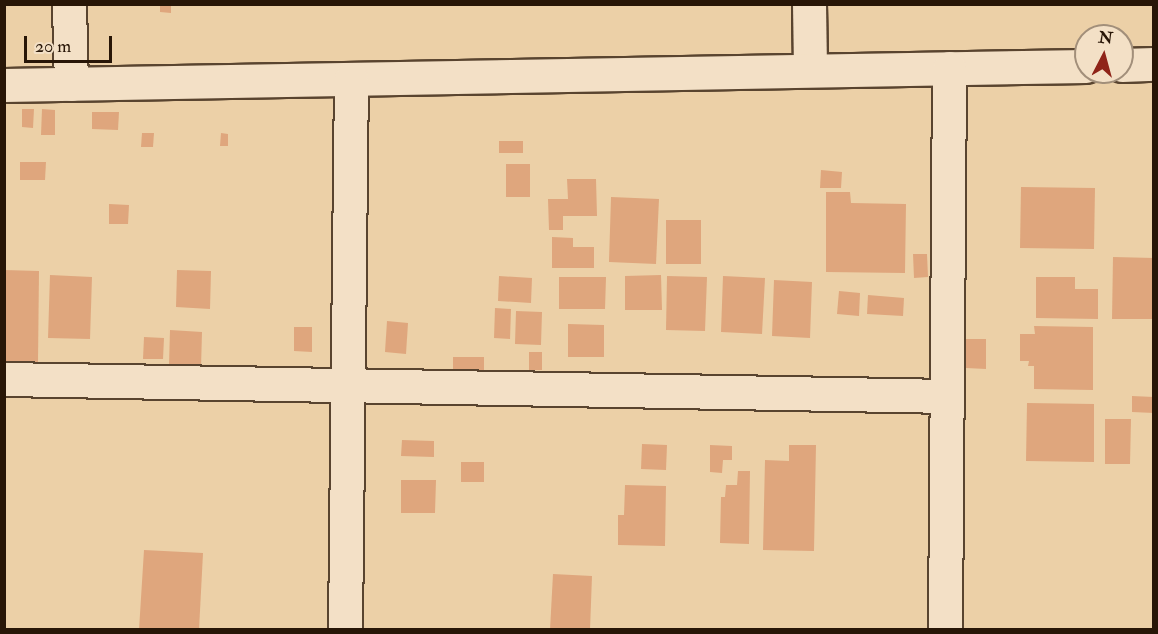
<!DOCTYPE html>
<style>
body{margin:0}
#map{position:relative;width:1158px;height:634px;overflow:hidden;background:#ecd0a7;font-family:"IM FELL Double Pica",serif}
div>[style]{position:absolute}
.building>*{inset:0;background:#dfa67d}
.roads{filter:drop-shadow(2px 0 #59442f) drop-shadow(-2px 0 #59442f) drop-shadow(0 2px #59442f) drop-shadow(0 -2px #59442f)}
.minor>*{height:33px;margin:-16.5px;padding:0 16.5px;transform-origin:16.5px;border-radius:16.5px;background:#f3e0c6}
span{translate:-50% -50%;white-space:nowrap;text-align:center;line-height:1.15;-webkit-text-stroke:4.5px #f3e0c6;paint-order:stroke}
.frame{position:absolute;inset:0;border:6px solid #281607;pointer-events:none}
.north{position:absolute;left:1074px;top:24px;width:60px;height:60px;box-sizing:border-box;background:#f3e0c6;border:2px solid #a28f7a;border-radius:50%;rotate:6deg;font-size:16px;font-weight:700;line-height:24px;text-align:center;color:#281607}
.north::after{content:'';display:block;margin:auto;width:21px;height:27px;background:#8f2418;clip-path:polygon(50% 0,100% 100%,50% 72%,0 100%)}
.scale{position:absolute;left:24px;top:36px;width:88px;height:27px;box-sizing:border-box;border:3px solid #281607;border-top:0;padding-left:8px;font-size:18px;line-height:21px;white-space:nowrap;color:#281607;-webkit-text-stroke:4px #f3e0c6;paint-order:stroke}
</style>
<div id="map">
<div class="building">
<div style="clip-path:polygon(160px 4px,171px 4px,171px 13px,160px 12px)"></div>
<div style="clip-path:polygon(22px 109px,34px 109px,33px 128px,22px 127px)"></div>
<div style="clip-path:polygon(42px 109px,55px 110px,55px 135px,41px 135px)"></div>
<div style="clip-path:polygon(92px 112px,119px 112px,118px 130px,92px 129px)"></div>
<div style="clip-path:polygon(142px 133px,154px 133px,153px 147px,141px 147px)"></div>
<div style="clip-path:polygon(221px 133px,228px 134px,228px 146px,220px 146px)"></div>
<div style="clip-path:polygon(499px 141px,523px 141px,523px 153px,499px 153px)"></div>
<div style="clip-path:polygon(20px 162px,46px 162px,45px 180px,20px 180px)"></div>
<div style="clip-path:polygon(506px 164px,530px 164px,530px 197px,506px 197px)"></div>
<div style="clip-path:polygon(821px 170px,842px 172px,841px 188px,820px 188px)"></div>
<div style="clip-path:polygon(567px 179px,596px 179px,597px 216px,563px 216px,563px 230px,549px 230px,548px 199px,568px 199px)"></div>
<div style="clip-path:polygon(1021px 187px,1095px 188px,1094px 249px,1020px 248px)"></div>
<div style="clip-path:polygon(826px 192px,850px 192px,851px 203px,906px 204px,905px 273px,826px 272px)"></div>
<div style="clip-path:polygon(611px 197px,659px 199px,656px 264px,609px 262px)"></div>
<div style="clip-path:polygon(109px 204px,129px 205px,128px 224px,109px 224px)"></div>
<div style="clip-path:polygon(666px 220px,701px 220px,701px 264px,666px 264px)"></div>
<div style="clip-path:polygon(552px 237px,573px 238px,573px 247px,594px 247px,594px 268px,552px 268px)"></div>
<div style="clip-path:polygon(913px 254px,927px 254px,928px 277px,914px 278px)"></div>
<div style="clip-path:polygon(1113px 257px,1154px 258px,1154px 319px,1112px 319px)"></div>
<div style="clip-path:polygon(4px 270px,39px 271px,38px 362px,4px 361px)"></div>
<div style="clip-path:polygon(177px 270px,211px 271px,210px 309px,176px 307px)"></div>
<div style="clip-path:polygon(50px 275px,92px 277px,90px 339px,48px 338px)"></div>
<div style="clip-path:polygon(661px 275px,662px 310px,625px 310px,625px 276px)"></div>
<div style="clip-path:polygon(499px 276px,532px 278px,531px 303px,498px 301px)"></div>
<div style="clip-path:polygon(667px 276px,707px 277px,705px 331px,666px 330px)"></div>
<div style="clip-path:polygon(723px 276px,765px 278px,762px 334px,721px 332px)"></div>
<div style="clip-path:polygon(559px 277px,606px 277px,605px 309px,559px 309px)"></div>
<div style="clip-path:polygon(1036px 277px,1075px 277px,1075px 289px,1098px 289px,1098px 319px,1036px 318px)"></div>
<div style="clip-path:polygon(774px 280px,812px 282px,810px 338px,772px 336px)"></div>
<div style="clip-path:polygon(839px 291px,860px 293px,859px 316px,837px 314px)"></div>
<div style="clip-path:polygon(868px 295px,904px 298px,903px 316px,867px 314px)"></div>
<div style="clip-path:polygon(495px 308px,511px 309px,510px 339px,494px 338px)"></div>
<div style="clip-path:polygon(516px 311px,542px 312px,541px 345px,515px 344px)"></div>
<div style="clip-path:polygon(387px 321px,408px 323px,406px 354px,385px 352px)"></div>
<div style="clip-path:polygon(568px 324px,604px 325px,604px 357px,568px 357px)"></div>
<div style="clip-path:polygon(1034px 326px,1093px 327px,1093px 390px,1034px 389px,1034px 366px,1028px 366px,1029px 361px,1020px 361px,1020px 334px,1035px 334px)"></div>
<div style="clip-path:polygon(294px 327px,312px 327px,312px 352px,294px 351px)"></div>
<div style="clip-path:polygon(170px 330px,202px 332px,201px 368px,169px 366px)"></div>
<div style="clip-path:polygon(144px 337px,164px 338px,163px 359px,143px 359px)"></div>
<div style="clip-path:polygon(966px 339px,986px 339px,986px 369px,966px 368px)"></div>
<div style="clip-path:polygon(529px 352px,542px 352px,542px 370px,529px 370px)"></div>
<div style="clip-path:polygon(453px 357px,484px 357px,484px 371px,453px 371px)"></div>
<div style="clip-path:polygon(1132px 396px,1154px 397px,1154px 413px,1132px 412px)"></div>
<div style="clip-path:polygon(1027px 403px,1094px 404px,1094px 462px,1026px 461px)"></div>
<div style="clip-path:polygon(1105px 419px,1131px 419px,1130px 464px,1105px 464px)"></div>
<div style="clip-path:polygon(402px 440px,434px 441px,434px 457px,401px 456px)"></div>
<div style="clip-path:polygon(642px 444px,667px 445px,666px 470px,641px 469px)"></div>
<div style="clip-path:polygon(710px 445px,732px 446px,732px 460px,723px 460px,722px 473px,710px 472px)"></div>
<div style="clip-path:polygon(789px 445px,816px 445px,814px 551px,763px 550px,765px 460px,789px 461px)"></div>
<div style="clip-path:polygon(461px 462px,484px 462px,484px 482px,461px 482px)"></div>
<div style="clip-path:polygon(738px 471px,750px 471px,749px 544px,720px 543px,721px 497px,725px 497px,726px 485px,737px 485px)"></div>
<div style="clip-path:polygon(401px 480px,436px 480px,435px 513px,401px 513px)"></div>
<div style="clip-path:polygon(625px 485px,666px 486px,665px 546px,618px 545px,618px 515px,624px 515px)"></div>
<div style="clip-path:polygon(144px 550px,203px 553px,199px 630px,139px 630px)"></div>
<div style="clip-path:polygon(553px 574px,592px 576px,590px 630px,550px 630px)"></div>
</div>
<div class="roads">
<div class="minor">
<div style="left:69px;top:4px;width:80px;rotate:88.6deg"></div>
<div style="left:809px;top:4px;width:66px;rotate:89.1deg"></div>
<div style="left:1122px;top:65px;width:32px;rotate:-2deg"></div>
<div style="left:4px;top:85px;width:1082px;rotate:-1.01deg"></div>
<div style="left:4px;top:379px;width:943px;rotate:1.03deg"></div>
<div style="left:345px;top:630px;width:551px;rotate:-89.38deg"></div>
<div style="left:945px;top:630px;width:562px;rotate:-89.59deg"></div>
</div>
</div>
<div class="frame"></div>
<div class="north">N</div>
<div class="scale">20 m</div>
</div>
